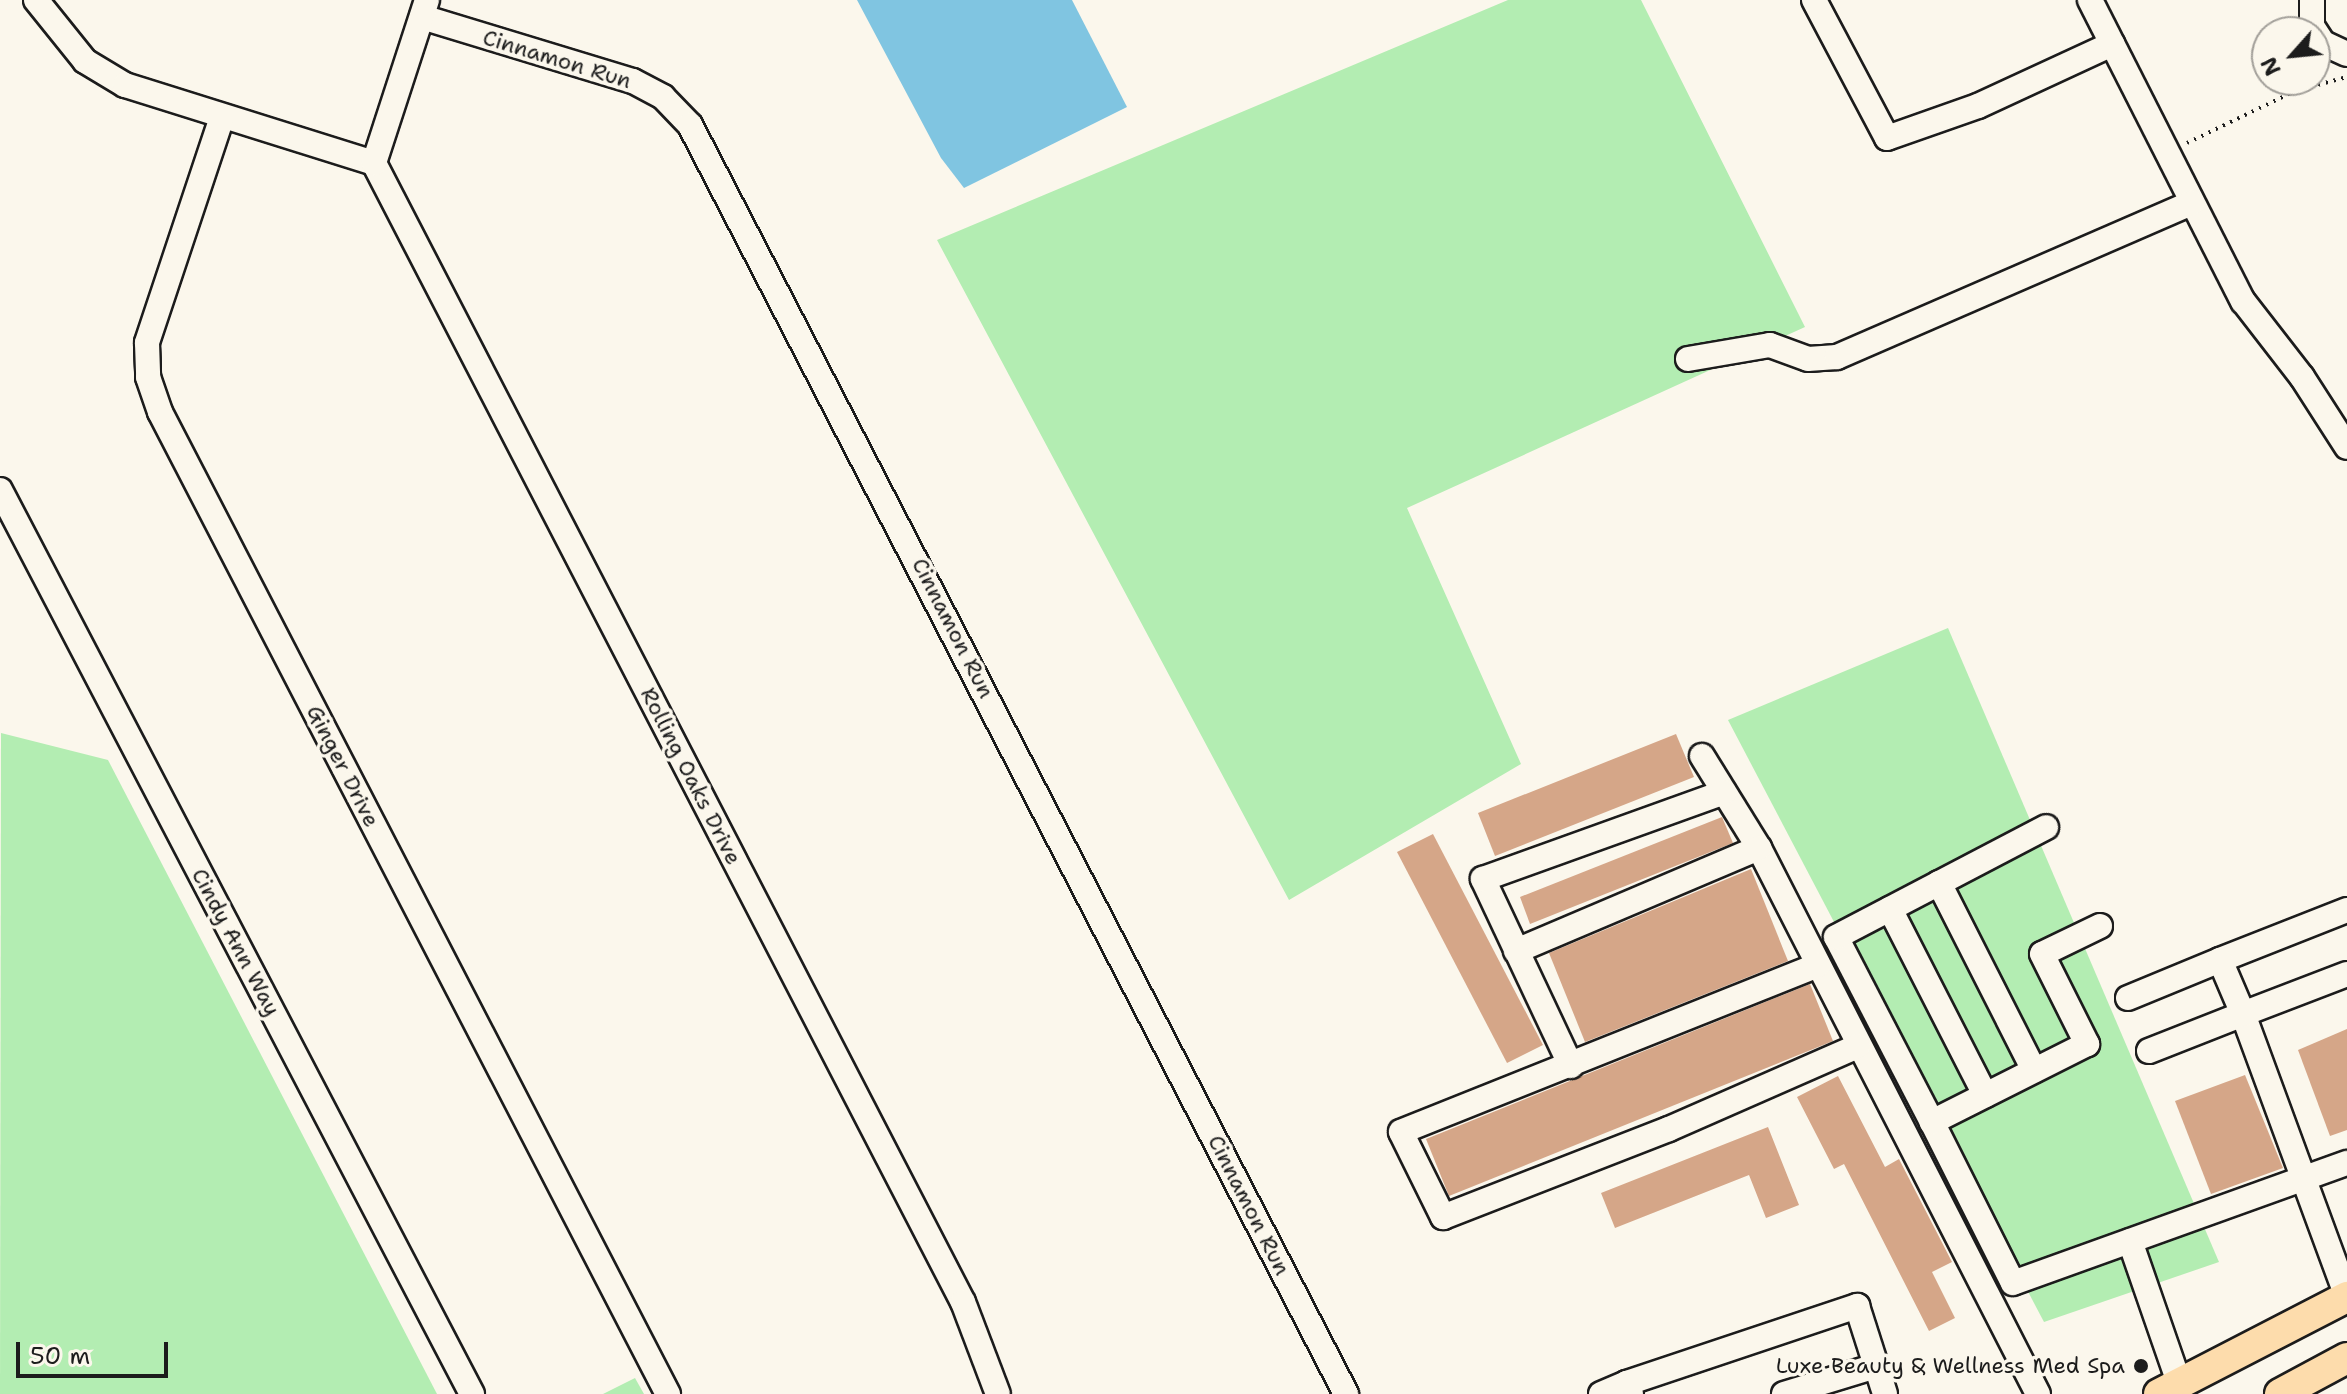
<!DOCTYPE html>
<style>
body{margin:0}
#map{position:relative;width:2347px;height:1394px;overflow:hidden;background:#fbf7ec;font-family:"Shantell Sans",sans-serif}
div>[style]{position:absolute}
.green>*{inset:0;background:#b3edb2}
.water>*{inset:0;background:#80c5e1}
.building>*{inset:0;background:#d5a688}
.path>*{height:4px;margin-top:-2px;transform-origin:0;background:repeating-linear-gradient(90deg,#1c1c1c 0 2px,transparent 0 8px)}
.roads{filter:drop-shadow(2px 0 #1c1c1c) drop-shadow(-2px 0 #1c1c1c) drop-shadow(0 2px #1c1c1c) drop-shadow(0 -2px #1c1c1c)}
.minor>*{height:24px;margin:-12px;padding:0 12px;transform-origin:12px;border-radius:12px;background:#fbf7ec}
.major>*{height:30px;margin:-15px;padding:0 15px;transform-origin:15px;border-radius:15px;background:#fddcac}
.dots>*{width:22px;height:22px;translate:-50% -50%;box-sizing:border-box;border:4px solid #fbf7ec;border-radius:50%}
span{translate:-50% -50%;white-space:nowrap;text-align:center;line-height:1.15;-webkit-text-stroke:7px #fbf7ec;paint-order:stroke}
.street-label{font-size:22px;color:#1c1c1c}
.poi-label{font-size:22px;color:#1c1c1c}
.right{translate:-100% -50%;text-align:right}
.north{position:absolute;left:2251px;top:16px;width:80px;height:80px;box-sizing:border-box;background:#fbf7ec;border:2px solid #a29f99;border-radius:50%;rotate:243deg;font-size:22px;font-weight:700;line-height:32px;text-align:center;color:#1c1c1c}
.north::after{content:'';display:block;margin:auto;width:28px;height:36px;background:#1c1c1c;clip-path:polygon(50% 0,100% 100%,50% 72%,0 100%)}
.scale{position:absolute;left:16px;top:1342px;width:152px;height:36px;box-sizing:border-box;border:4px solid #1c1c1c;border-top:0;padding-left:10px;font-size:24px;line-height:28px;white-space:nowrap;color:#1c1c1c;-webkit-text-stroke:6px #fbf7ec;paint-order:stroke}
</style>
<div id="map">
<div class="green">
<div style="clip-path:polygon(1508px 0,1641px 0,1805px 327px,1407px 508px,1521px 764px,1289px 900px,937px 240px)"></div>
<div style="clip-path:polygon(1948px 628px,2219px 1262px,2044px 1322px,1728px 720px)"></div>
<div style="clip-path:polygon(1px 733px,108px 760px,437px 1394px,0 1394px)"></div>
<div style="clip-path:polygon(635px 1378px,644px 1394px,603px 1394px)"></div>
</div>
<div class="water">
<div style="clip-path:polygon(857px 0,1072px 0,1127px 107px,964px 188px,941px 158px)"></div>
</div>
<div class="building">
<div style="clip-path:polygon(1676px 734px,1694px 777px,1495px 856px,1478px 813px)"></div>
<div style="clip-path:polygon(1722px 817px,1733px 843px,1530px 924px,1520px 897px)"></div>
<div style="clip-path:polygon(1433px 834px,1543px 1045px,1507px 1063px,1397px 852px)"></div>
<div style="clip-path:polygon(1751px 869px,1788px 961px,1585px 1042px,1549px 953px)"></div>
<div style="clip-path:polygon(1810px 984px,1833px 1041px,1449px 1196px,1426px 1139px)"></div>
<div style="clip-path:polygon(2347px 1029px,2347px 1130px,2330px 1136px,2298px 1050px)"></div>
<div style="clip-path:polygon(2245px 1075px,2283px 1168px,2211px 1194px,2175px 1101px)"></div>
<div style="clip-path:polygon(1838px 1076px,1885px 1167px,1899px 1159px,1952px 1262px,1932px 1272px,1955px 1318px,1929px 1331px,1844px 1164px,1834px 1169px,1797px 1097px)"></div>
<div style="clip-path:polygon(1768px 1127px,1799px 1205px,1766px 1218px,1749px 1175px,1615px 1228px,1601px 1193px)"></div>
</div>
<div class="path">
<div style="left:2187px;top:143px;width:120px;rotate:-25.7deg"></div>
<div style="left:2295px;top:91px;width:54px;rotate:-15.1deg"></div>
</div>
<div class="roads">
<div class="minor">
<div style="left:36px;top:0;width:78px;rotate:51.2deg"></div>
<div style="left:85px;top:61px;width:47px;rotate:31deg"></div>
<div style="left:125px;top:85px;width:261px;rotate:17.4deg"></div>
<div style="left:1814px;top:0;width:156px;rotate:62.1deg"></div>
<div style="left:1887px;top:138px;width:96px;rotate:-19.4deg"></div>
<div style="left:1978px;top:106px;width:148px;rotate:-24.8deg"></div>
<div style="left:2090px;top:0;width:338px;rotate:63.1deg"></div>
<div style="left:2243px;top:301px;width:96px;rotate:52.2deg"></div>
<div style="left:2302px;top:377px;width:83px;rotate:57.3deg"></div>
<div style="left:2312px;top:0;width:26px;rotate:90deg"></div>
<div style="left:2312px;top:26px;width:20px;rotate:57deg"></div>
<div style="left:2323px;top:43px;width:26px;rotate:25deg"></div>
<div style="left:422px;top:17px;width:220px;rotate:16.9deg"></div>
<div style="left:633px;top:81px;width:34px;rotate:28deg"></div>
<div style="left:663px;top:97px;width:39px;rotate:46deg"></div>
<div style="left:690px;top:125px;width:1429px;rotate:62.66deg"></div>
<div style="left:222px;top:117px;width:238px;rotate:108.4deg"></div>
<div style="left:147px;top:343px;width:34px;rotate:88deg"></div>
<div style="left:148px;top:377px;width:37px;rotate:71deg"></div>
<div style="left:160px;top:412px;width:1106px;rotate:62.65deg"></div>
<div style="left:374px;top:163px;width:1282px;rotate:62.66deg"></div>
<div style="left:963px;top:1302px;width:98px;rotate:69.2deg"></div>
<div style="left:374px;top:163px;width:171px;rotate:-72deg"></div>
<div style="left:1688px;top:359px;width:83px;rotate:-9.7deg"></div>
<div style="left:1770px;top:345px;width:40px;rotate:20.2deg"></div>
<div style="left:1808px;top:359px;width:29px;rotate:-4deg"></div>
<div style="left:1837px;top:357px;width:387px;rotate:-23.5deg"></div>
<div style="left:0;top:490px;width:1020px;rotate:62.43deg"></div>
<div style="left:1702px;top:756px;width:108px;rotate:58.2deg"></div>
<div style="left:1759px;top:848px;width:613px;rotate:62.93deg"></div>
<div style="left:1939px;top:883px;width:210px;rotate:63.1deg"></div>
<div style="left:1890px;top:909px;width:209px;rotate:62.9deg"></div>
<div style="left:2100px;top:926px;width:64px;rotate:154.2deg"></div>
<div style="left:2042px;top:954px;width:101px;rotate:63.4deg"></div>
<div style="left:2087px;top:1044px;width:174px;rotate:153.3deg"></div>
<div style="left:1932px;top:1122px;width:180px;rotate:63.3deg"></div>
<div style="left:2013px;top:1283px;width:355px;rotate:-19.8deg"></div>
<div style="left:1516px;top:951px;width:264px;rotate:-23deg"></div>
<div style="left:2220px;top:960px;width:136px;rotate:-21.5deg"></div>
<div style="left:1818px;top:965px;width:449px;rotate:158.2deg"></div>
<div style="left:1401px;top:1132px;width:95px;rotate:63.7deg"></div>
<div style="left:1443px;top:1217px;width:243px;rotate:-21.3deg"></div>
<div style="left:1669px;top:1129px;width:206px;rotate:-23.7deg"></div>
<div style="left:2347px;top:974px;width:111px;rotate:159deg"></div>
<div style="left:2243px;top:1014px;width:302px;rotate:69.8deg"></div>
<div style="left:2128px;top:998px;width:100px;rotate:-22.4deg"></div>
<div style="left:2220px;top:960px;width:59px;rotate:66.9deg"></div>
<div style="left:2243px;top:1014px;width:101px;rotate:158.5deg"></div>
<div style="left:1571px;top:1066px;width:207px;rotate:-115.2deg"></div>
<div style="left:1483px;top:879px;width:256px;rotate:-19.8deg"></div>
<div style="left:1932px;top:1122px;width:208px;rotate:-117.4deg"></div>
<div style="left:1836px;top:937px;width:237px;rotate:-27.6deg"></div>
<div style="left:2130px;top:1241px;width:152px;rotate:70.9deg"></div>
<div style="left:1601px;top:1394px;width:28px;rotate:-23deg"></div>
<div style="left:1631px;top:1394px;width:12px;rotate:-110deg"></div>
<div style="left:1627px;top:1383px;width:243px;rotate:-18.5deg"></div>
<div style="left:1857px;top:1306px;width:92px;rotate:72.3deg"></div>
<div style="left:1784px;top:1394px;width:96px;rotate:-16.9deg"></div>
</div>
<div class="major">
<div style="left:2159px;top:1394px;width:212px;rotate:-27.3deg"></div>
<div style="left:2280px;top:1394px;width:76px;rotate:-28.2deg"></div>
</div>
</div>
<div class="dots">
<div style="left:2141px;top:1366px;background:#1c1c1c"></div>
</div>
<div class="street-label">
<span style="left:557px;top:59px;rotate:17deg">Cinnamon Run</span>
<span style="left:953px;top:628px;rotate:63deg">Cinnamon Run</span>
<span style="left:343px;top:766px;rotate:63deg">Ginger Drive</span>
<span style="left:691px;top:776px;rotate:63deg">Rolling Oaks Drive</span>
<span style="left:236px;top:942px;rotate:62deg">Cindy Ann Way</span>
<span style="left:1249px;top:1205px;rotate:63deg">Cinnamon Run</span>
</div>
<div class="poi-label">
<span class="right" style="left:2125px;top:1366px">Luxe Beauty &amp; Wellness Med Spa</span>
</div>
<div class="north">N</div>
<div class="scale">50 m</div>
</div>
